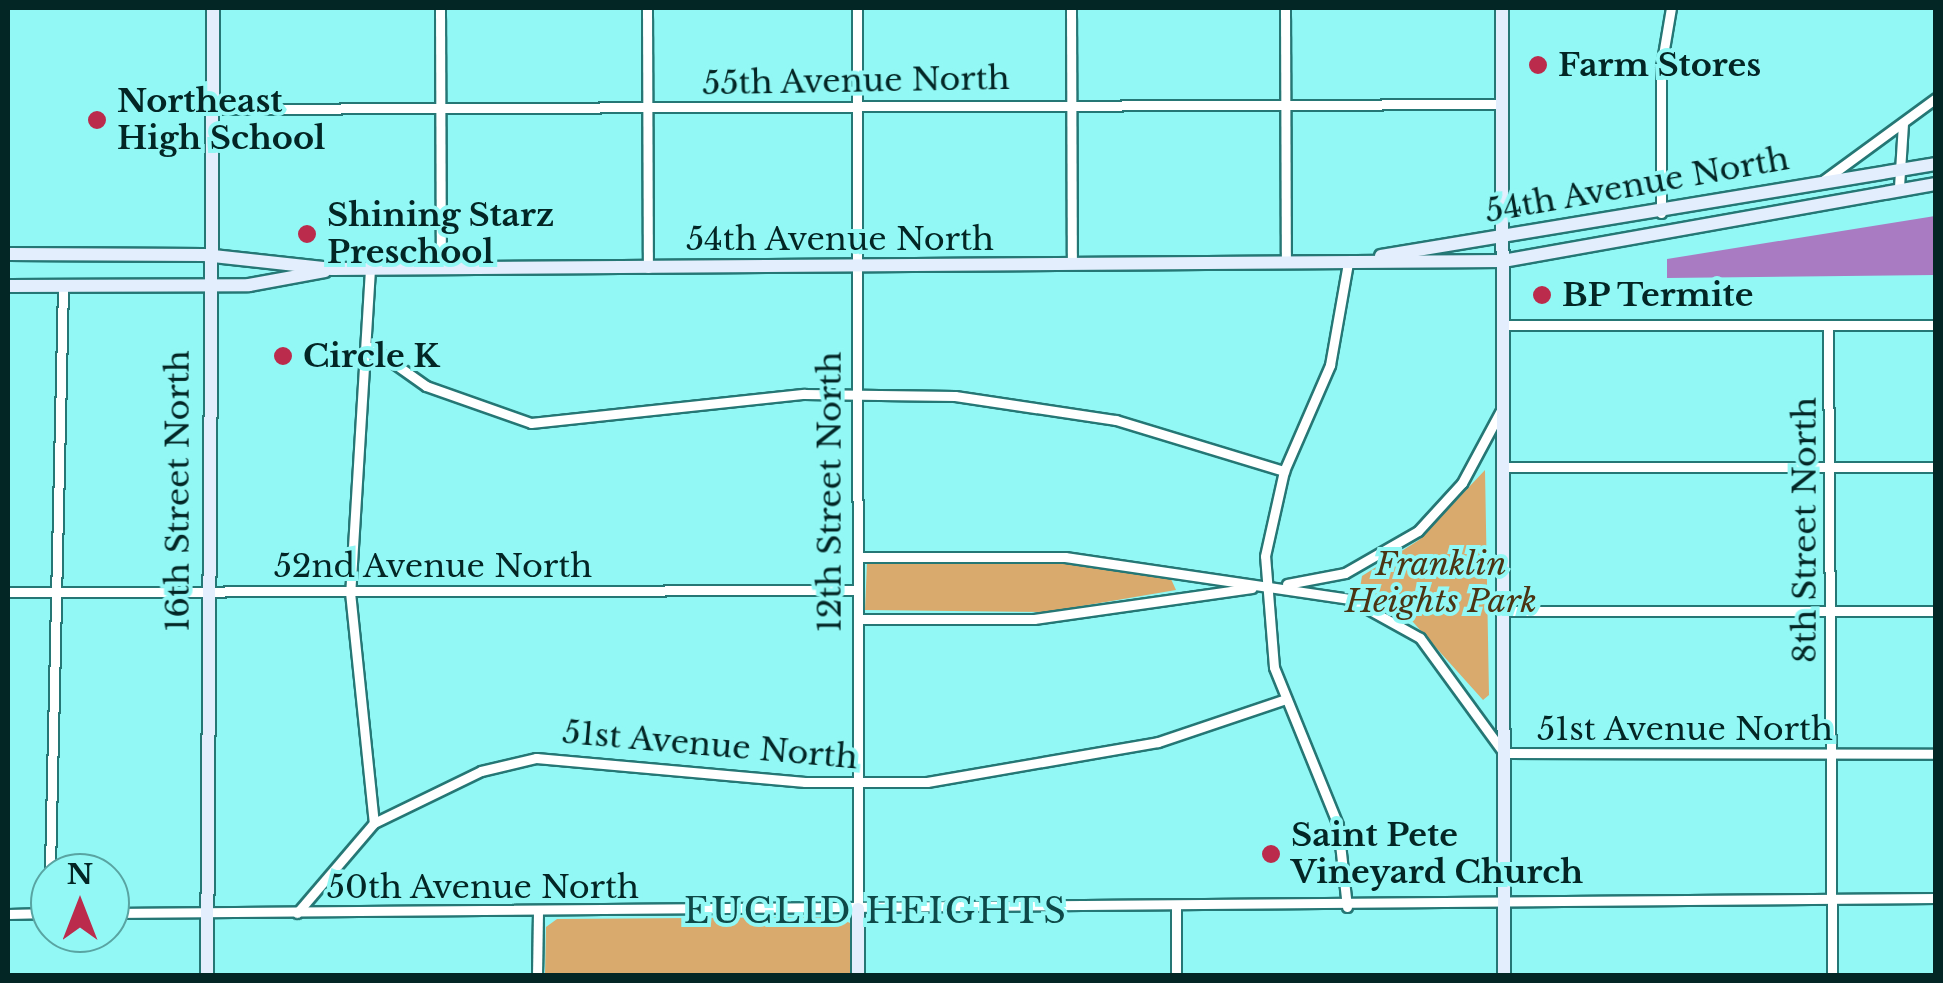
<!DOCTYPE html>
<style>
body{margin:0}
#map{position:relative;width:1943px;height:983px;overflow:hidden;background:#92f8f5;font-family:"Libre Baskerville",serif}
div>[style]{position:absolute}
.green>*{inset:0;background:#d9aa6d}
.water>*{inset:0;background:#a97bc2}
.roads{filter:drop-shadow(2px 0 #257775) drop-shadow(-2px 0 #257775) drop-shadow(0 2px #257775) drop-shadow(0 -2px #257775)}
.street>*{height:9px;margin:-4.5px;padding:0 4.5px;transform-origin:4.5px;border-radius:4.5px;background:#fff}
.secondary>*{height:12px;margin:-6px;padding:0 6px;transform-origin:6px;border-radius:6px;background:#e3eefd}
.dots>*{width:28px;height:28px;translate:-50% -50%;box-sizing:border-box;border:5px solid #92f8f5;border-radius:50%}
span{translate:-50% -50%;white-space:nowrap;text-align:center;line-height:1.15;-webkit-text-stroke:8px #92f8f5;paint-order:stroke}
.poi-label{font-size:32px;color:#032625;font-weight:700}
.left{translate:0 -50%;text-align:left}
.street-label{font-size:32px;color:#032625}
.park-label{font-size:32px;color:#4b3413;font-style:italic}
.neighbourhood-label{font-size:35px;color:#0e4948;letter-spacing:2.5px}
.frame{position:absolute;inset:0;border:10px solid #032625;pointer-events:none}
.north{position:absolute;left:30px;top:853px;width:100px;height:100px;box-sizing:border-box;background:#92f8f5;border:2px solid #59a4a2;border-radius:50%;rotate:0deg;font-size:28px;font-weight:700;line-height:40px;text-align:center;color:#032625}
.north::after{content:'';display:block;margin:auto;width:35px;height:45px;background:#bb2b4c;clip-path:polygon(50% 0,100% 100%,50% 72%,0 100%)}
</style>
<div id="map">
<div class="green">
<div style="clip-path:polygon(1485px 470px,1489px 695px,1483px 700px,1413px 622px,1360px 588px,1362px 576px,1419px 540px)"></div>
<div style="clip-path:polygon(992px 558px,1113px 567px,1171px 579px,1176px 590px,1047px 612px,865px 610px,867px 563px)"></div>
<div style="clip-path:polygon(837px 917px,850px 923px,851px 975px,545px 975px,546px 927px,557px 919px)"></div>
</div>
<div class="water">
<div style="clip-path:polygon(1935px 216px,1935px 275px,1667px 278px,1667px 259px)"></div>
</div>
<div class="roads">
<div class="street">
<div style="left:440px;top:8px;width:261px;rotate:89.8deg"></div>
<div style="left:647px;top:8px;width:260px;rotate:89.8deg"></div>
<div style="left:857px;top:8px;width:901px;rotate:89.94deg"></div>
<div style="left:1071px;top:8px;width:256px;rotate:89.8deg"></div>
<div style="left:1285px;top:8px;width:255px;rotate:89.8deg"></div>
<div style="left:211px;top:109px;width:1291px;rotate:-0.22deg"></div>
<div style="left:1824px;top:180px;width:139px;rotate:-36.2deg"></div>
<div style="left:1899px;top:187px;width:64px;rotate:-86.4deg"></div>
<div style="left:1661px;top:213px;width:146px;rotate:-90deg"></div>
<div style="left:1661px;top:67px;width:60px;rotate:-80.4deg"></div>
<div style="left:370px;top:269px;width:324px;rotate:93.5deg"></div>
<div style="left:350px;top:592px;width:232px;rotate:84.1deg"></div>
<div style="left:1503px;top:325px;width:433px"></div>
<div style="left:1828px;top:325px;width:651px;rotate:89.65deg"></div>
<div style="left:371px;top:347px;width:67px;rotate:35.3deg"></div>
<div style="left:426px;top:386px;width:111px;rotate:19.4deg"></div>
<div style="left:531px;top:423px;width:275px;rotate:-6.1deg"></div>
<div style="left:804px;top:394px;width:151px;rotate:0.8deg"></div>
<div style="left:955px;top:396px;width:163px;rotate:8.5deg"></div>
<div style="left:1116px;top:420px;width:176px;rotate:16.9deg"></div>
<div style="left:1503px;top:467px;width:433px"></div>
<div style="left:858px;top:557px;width:207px"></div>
<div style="left:1065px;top:557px;width:288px;rotate:8.4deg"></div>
<div style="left:1350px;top:599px;width:80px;rotate:29.1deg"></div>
<div style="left:1420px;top:638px;width:142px;rotate:53.9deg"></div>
<div style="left:1504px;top:753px;width:432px;rotate:0.1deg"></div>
<div style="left:1287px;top:584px;width:59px;rotate:-10.7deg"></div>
<div style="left:1345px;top:573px;width:84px;rotate:-29.9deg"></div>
<div style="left:1418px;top:531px;width:65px;rotate:-47.5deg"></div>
<div style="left:1462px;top:483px;width:81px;rotate:-61.8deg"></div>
<div style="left:8px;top:592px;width:850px;rotate:-0.13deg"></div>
<div style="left:1503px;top:611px;width:433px"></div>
<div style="left:858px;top:619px;width:176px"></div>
<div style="left:1034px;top:619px;width:220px;rotate:-8.1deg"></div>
<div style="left:1347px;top:907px;width:82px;rotate:-96.3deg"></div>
<div style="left:1338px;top:825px;width:170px;rotate:-112.1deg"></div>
<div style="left:1274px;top:667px;width:111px;rotate:-94.6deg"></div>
<div style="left:1265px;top:556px;width:87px;rotate:-77.4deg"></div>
<div style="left:1284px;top:471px;width:116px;rotate:-66.5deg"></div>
<div style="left:1330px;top:365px;width:104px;rotate:-80deg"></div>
<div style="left:1176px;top:908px;width:68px;rotate:90deg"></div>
<div style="left:49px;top:913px;width:627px;rotate:-88.72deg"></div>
<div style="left:110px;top:913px;width:1826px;rotate:-0.47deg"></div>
<div style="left:297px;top:913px;width:118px;rotate:-49.5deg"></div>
<div style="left:374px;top:823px;width:119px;rotate:-25.9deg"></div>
<div style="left:481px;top:771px;width:57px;rotate:-13.3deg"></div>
<div style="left:536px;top:758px;width:270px;rotate:5.1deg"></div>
<div style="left:805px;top:782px;width:122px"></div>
<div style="left:927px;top:782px;width:234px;rotate:-9.8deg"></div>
<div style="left:1158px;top:742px;width:132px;rotate:-18.6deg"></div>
<div style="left:8px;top:914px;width:42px;rotate:-1.4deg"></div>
<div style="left:537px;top:976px;width:65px;rotate:-89.1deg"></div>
</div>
<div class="secondary">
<div style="left:1502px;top:8px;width:968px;rotate:89.88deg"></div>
<div style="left:8px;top:254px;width:196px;rotate:0.3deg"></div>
<div style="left:204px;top:255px;width:129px;rotate:6.2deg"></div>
<div style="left:332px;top:269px;width:1171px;rotate:-0.39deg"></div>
<div style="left:1503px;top:261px;width:440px;rotate:-10.1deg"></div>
<div style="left:1381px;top:256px;width:563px;rotate:-9.41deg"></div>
<div style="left:8px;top:286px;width:241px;rotate:-0.2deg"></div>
<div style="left:249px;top:285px;width:77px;rotate:-10.4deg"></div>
<div style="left:207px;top:976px;width:968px;rotate:-89.64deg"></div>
<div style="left:858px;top:976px;width:67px;rotate:-90deg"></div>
</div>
</div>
<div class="dots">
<div style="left:1538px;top:65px;background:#bb2b4c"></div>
<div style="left:97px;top:120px;background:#bb2b4c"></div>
<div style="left:307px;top:234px;background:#bb2b4c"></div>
<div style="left:1542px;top:295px;background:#bb2b4c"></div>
<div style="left:283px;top:356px;background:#bb2b4c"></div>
<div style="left:1271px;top:854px;background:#bb2b4c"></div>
</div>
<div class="poi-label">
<span class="left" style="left:1558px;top:65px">Farm Stores</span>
<span class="left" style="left:117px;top:120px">Northeast<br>High School</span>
<span class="left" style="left:327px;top:234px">Shining Starz<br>Preschool</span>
<span class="left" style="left:1562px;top:295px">BP Termite</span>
<span class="left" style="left:303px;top:356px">Circle K</span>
<span class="left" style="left:1291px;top:854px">Saint Pete<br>Vineyard Church</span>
</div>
<div class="street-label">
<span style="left:856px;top:81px;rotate:-1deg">55th Avenue North</span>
<span style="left:1637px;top:185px;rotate:-10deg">54th Avenue North</span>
<span style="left:840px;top:239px">54th Avenue North</span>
<span style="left:178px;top:491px;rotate:-90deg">16th Street North</span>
<span style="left:830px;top:492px;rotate:-90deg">12th Street North</span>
<span style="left:1805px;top:530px;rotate:-90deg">8th Street North</span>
<span style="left:433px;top:566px">52nd Avenue North</span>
<span style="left:1685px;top:729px">51st Avenue North</span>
<span style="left:710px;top:745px;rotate:5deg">51st Avenue North</span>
<span style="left:483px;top:887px">50th Avenue North</span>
</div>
<div class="park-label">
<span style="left:1441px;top:583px">Franklin<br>Heights Park</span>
</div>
<div class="neighbourhood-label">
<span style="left:876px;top:911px">EUCLID HEIGHTS</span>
</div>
<div class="frame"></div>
<div class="north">N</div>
</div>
